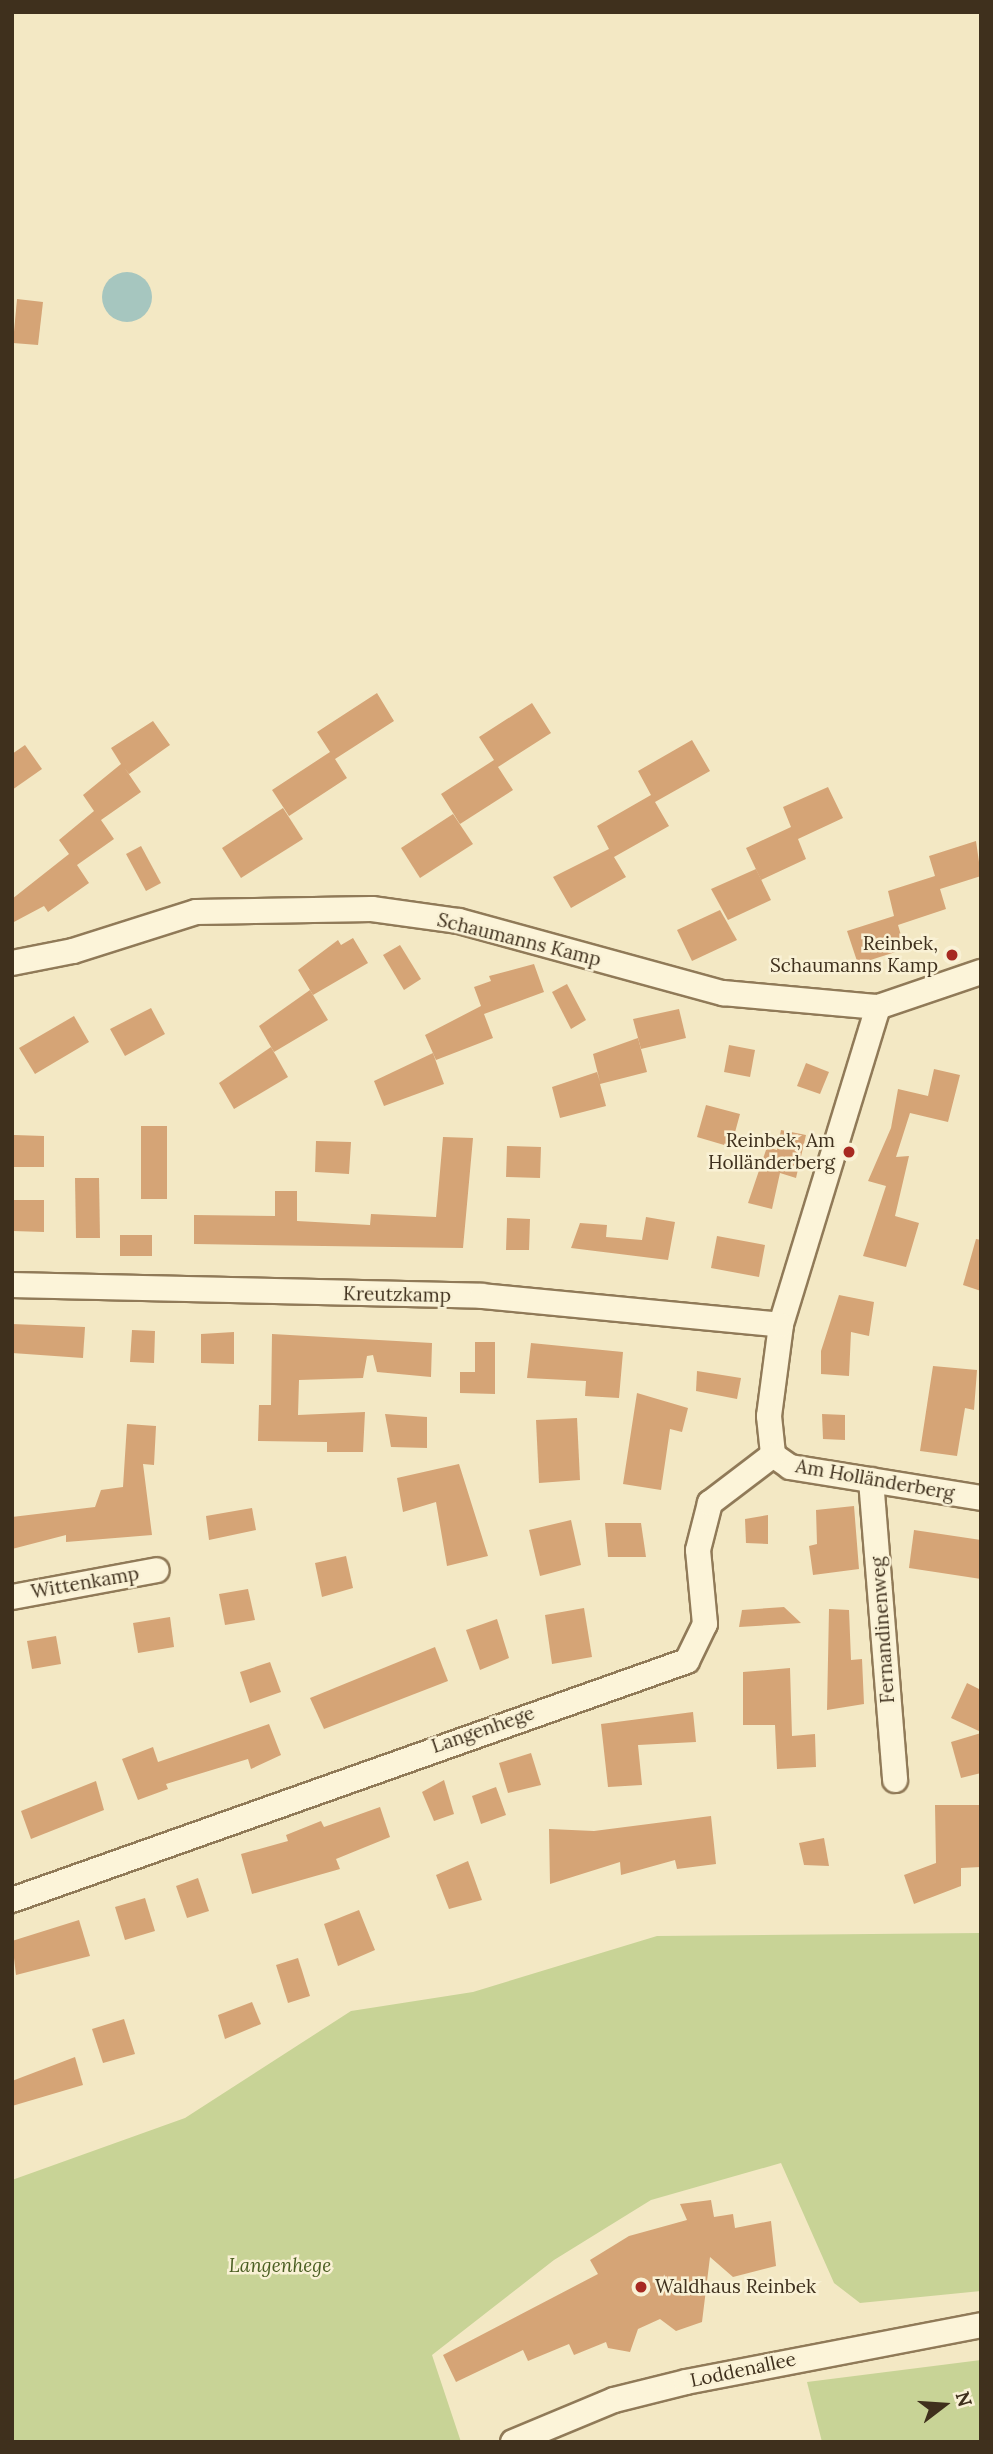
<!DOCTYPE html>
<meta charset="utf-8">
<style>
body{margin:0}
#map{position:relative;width:993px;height:2454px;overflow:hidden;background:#f3e8c4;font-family:Lora,serif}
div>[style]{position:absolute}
.green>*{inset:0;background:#c8d396}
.water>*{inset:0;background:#a6c6bf}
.round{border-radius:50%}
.building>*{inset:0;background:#d5a476}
.roads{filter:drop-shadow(2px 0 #907a58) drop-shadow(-2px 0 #907a58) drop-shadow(0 2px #907a58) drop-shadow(0 -2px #907a58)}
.street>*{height:24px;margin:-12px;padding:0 12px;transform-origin:12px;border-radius:12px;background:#fcf4d9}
.dots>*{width:19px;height:19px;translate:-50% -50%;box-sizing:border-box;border:4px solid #f9f1d5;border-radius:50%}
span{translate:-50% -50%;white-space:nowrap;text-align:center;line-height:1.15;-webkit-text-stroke:5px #f9f1d5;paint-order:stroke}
.street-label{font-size:19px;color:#3f301d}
.poi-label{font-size:19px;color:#3f301d}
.right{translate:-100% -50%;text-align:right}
.left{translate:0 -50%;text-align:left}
.park-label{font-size:19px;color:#4a5e22;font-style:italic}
.frame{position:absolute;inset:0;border:14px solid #3f301d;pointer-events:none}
.north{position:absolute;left:909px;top:2370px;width:70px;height:70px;-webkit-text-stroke:5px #f9f1d5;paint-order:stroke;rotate:73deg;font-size:19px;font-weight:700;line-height:28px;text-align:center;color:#3f301d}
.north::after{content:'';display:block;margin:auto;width:24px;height:32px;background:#3f301d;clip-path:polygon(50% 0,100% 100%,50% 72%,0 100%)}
</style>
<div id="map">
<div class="green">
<div style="clip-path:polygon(981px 1933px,981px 2291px,860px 2303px,834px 2283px,781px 2163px,651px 2200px,554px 2260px,432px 2355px,461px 2442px,12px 2442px,12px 2180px,185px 2118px,351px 2011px,473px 1992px,657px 1936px)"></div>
<div style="clip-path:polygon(981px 2360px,981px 2442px,822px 2442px,807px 2382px)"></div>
</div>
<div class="water">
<div class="round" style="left:102px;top:272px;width:50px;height:50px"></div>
</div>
<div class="building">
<div style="clip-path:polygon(17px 299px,43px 302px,38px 345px,13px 343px)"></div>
<div style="clip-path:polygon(377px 693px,394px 721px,335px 759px,347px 778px,289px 816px,272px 790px,330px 752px,317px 732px)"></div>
<div style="clip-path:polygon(532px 703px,551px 733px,498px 767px,513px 790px,460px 824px,441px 794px,494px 760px,479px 737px)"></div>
<div style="clip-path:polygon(153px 721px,170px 745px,129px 774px,124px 767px,141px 792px,101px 820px,114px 839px,77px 865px,89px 883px,48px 912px,44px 906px,12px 923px,12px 899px,69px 854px,59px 840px,94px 811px,83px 795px,121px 764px,111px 748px)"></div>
<div style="clip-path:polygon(692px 740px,710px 771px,655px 802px,669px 826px,614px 857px,626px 877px,571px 908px,553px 877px,609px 849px,597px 826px,651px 795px,638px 771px)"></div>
<div style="clip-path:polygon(25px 745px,42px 769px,12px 790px,12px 754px)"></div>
<div style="clip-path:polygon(828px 787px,843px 818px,798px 839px,806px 859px,761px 880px,746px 848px,791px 827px,783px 807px)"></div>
<div style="clip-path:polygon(283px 808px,303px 839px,241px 878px,222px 848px)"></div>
<div style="clip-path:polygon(453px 814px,473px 844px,420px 878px,401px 848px)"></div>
<div style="clip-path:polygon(976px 841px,981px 876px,940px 889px,946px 909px,898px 925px,905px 949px,858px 964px,847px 931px,894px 916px,888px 891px,935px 876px,929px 856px)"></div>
<div style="clip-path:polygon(141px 846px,161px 883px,146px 891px,126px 854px)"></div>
<div style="clip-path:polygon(756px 869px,771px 900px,728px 920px,711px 889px)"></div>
<div style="clip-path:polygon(720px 910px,737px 940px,692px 961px,677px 930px)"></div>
<div style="clip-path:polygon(353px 938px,368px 963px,313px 995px,298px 970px,338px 940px,341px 945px)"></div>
<div style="clip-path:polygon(400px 945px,421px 979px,404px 990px,383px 955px)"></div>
<div style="clip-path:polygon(534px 964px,544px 992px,484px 1014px,493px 1038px,436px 1060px,425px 1035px,481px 1006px,474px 987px,491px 981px,489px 976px)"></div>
<div style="clip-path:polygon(567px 984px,586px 1020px,571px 1029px,552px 992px)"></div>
<div style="clip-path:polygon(310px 990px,328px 1020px,274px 1052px,259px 1026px)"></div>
<div style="clip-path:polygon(151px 1008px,165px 1034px,125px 1056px,110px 1029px)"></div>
<div style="clip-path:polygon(679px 1009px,686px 1038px,641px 1049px,633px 1019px)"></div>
<div style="clip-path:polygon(74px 1016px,89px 1042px,35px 1074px,19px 1048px)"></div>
<div style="clip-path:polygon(638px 1038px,647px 1072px,600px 1084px,606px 1106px,560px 1118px,552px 1087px,597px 1072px,600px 1082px,593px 1054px)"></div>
<div style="clip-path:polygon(729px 1045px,755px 1050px,750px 1077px,724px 1072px)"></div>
<div style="clip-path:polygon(271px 1047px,288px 1077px,234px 1109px,219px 1083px)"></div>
<div style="clip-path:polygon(433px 1053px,444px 1084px,384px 1106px,374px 1081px)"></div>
<div style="clip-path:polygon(806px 1063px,829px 1072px,820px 1094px,797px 1086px)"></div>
<div style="clip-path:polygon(934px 1069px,960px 1075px,948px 1122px,910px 1113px,896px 1157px,909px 1156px,895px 1216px,919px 1223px,906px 1267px,863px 1256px,886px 1186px,868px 1181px,891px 1128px,898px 1089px,928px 1096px)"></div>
<div style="clip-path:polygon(706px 1105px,740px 1114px,731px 1147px,697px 1137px)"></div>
<div style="clip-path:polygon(141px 1126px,167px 1126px,167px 1199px,141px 1199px)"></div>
<div style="clip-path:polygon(781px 1130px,806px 1135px,796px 1178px,780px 1173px,772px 1209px,748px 1203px,767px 1147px,777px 1150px)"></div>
<div style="clip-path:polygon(14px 1135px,44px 1136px,44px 1167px,14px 1167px)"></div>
<div style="clip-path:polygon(443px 1137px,473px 1138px,463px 1248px,194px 1244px,194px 1215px,275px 1216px,275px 1191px,297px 1191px,297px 1221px,370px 1225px,371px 1214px,436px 1217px)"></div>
<div style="clip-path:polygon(316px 1141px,351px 1142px,349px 1174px,315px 1172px)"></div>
<div style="clip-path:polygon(507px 1146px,541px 1147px,540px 1178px,506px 1177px)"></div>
<div style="clip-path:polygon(75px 1178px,99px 1178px,100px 1238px,76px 1238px)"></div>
<div style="clip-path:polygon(13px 1200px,44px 1200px,44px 1232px,13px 1231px)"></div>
<div style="clip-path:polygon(646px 1217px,675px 1222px,668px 1260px,571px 1248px,580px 1223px,607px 1225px,606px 1237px,642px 1240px)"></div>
<div style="clip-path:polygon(507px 1218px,530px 1219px,529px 1250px,506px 1250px)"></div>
<div style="clip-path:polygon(120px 1235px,152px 1235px,152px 1256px,120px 1256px)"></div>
<div style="clip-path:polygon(717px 1236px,765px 1245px,759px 1277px,711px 1268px)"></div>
<div style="clip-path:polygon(976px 1239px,981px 1240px,981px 1291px,963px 1285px)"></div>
<div style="clip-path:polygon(839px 1295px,874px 1302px,869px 1336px,851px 1332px,849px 1376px,821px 1374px,821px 1351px)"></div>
<div style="clip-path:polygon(12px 1324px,85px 1327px,83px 1358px,12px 1353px)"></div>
<div style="clip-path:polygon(132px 1330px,155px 1331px,154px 1363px,130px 1362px)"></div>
<div style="clip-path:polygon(234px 1332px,234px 1364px,201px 1363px,201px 1334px)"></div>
<div style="clip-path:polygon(272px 1334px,432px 1343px,431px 1377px,377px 1372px,373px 1355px,367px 1356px,363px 1378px,299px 1380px,298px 1415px,365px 1412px,363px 1452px,327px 1452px,327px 1442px,258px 1441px,259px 1405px,271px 1405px)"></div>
<div style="clip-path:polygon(475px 1342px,495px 1342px,495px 1394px,460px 1393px,460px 1372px,475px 1372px)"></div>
<div style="clip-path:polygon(531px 1343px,623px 1352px,619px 1398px,585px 1396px,586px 1381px,527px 1378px)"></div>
<div style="clip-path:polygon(933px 1366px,977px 1370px,974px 1410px,965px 1408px,957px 1456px,920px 1451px)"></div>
<div style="clip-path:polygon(697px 1371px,741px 1378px,737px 1399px,696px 1391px)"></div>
<div style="clip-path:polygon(637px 1393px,688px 1408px,682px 1432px,670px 1429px,661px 1490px,623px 1484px)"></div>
<div style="clip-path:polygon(385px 1414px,427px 1417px,427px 1448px,391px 1447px)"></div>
<div style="clip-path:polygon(822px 1414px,845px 1415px,845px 1440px,823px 1439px)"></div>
<div style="clip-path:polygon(577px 1418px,580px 1480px,539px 1483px,536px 1420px)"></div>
<div style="clip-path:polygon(127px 1424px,156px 1426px,154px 1465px,143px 1464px,152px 1535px,66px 1542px,66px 1535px,12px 1549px,12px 1517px,95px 1507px,101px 1490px,123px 1487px)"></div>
<div style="clip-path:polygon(459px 1464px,488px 1556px,447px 1566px,436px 1502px,403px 1512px,397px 1478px)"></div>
<div style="clip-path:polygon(854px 1506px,859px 1569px,813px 1575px,809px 1546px,817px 1544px,816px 1510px)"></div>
<div style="clip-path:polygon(252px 1508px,256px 1530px,209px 1540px,206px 1516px)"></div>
<div style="clip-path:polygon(768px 1515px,768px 1544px,746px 1543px,745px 1519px)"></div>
<div style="clip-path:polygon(571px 1520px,581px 1565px,540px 1576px,529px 1530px)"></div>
<div style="clip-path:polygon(605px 1523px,641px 1523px,646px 1557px,608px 1557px)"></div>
<div style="clip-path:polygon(914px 1530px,981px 1540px,981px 1579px,909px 1568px)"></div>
<div style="clip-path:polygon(346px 1556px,353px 1588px,322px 1597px,315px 1563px)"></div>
<div style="clip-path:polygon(248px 1589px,255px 1620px,225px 1625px,219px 1594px)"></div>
<div style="clip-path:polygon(784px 1607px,801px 1623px,739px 1627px,742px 1610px)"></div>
<div style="clip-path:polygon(584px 1608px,592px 1657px,552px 1664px,545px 1615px)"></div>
<div style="clip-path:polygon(829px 1609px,849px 1610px,851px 1660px,862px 1659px,864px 1704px,827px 1710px)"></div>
<div style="clip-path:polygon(170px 1617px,174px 1647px,138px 1653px,133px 1623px)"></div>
<div style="clip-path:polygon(497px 1619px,509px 1658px,480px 1670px,466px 1630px)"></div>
<div style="clip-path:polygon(56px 1636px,61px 1664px,32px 1669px,27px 1641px)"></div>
<div style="clip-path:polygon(435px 1647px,448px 1681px,324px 1729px,310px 1698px)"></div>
<div style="clip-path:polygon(270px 1662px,281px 1692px,250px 1703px,240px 1672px)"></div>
<div style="clip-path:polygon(790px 1668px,792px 1736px,815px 1734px,816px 1767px,777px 1769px,775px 1725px,743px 1725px,743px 1672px)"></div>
<div style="clip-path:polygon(967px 1683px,981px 1690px,981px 1732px,951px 1718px)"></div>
<div style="clip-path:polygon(693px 1712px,696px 1742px,638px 1745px,642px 1785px,608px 1787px,601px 1724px)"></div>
<div style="clip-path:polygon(269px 1724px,281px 1755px,251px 1769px,248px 1759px,166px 1784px,168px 1789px,138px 1800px,122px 1759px,153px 1747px,158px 1762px)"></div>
<div style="clip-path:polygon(981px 1733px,981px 1773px,961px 1778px,951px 1742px)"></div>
<div style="clip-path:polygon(531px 1753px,541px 1785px,508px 1793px,499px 1763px)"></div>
<div style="clip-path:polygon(444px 1780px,454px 1814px,434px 1821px,422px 1792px)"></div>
<div style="clip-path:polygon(96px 1781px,104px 1810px,31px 1839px,21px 1811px)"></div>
<div style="clip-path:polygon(496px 1787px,506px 1815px,481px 1824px,472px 1796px)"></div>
<div style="clip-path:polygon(935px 1805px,981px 1805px,981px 1867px,961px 1868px,961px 1886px,914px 1904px,904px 1875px,936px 1863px)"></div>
<div style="clip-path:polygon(380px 1807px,390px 1837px,336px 1859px,340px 1869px,252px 1894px,241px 1854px,288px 1841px,286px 1835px,321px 1821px,324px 1827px)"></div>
<div style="clip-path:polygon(711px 1816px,716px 1864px,677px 1869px,675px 1860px,621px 1875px,620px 1862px,550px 1884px,549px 1829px,594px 1831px)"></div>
<div style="clip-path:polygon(824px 1838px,829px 1866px,804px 1865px,799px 1843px)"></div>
<div style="clip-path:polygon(468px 1861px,482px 1900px,449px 1909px,436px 1875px)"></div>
<div style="clip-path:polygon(198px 1878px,209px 1911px,187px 1918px,176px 1886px)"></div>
<div style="clip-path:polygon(145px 1898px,155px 1931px,125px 1940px,115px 1907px)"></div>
<div style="clip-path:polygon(359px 1910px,375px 1950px,338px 1966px,324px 1924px)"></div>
<div style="clip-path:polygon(79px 1920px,90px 1956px,16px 1975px,12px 1941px)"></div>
<div style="clip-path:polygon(298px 1958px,310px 1996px,288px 2003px,276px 1965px)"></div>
<div style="clip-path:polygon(252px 2002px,261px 2024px,225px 2039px,218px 2015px)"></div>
<div style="clip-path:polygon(124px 2019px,135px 2054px,103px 2063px,92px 2029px)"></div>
<div style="clip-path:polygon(75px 2057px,83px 2085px,12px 2106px,12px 2081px)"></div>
<div style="clip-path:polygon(711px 2200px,714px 2217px,733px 2214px,735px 2228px,771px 2221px,776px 2266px,733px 2277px,710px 2257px,702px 2322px,676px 2331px,660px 2319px,638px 2329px,630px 2352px,608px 2348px,606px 2342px,574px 2355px,569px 2344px,528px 2361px,523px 2350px,456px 2382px,443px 2355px,598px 2274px,590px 2260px,629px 2236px,687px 2220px,680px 2204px)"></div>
</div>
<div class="roads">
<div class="street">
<div style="left:12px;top:963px;width:62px;rotate:-11.1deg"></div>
<div style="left:73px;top:951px;width:129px;rotate:-17.6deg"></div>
<div style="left:196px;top:912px;width:176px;rotate:-1deg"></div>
<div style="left:372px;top:909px;width:88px;rotate:7.9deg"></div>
<div style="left:459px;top:921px;width:274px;rotate:15.3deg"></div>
<div style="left:723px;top:993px;width:156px;rotate:5.2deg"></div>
<div style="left:878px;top:1007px;width:109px;rotate:-18.8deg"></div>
<div style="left:878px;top:1007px;width:332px;rotate:107deg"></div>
<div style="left:781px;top:1325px;width:92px;rotate:97.5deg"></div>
<div style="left:769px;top:1416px;width:39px;rotate:84deg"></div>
<div style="left:773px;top:1455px;width:21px;rotate:35deg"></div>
<div style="left:790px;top:1467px;width:193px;rotate:9.2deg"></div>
<div style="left:12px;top:1285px;width:470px;rotate:1.3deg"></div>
<div style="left:482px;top:1296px;width:300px;rotate:5.5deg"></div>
<div style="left:871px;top:1480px;width:301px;rotate:85.4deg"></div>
<div style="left:12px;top:1597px;width:147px;rotate:-10.5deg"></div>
<div style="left:12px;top:1900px;width:716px;rotate:-19.5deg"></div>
<div style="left:687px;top:1661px;width:41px;rotate:-64.1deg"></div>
<div style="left:705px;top:1624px;width:74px;rotate:-95.4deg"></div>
<div style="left:698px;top:1550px;width:49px;rotate:-75.7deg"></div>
<div style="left:710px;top:1503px;width:79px;rotate:-37.3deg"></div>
<div style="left:513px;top:2442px;width:109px;rotate:-22.6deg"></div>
<div style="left:614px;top:2400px;width:74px;rotate:-14deg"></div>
<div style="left:686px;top:2382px;width:300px;rotate:-10.9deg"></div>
</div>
</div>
<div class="dots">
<div style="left:952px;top:955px;background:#a72921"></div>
<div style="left:849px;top:1152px;background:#a72921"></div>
<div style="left:641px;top:2287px;background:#a72921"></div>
</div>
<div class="street-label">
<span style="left:519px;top:940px;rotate:14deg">Schaumanns Kamp</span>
<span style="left:397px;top:1295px;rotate:1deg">Kreutzkamp</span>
<span style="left:875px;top:1480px;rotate:10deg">Am Holländerberg</span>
<span style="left:85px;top:1583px;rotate:-10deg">Wittenkamp</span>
<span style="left:883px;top:1630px;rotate:-94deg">Fernandinenweg</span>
<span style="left:483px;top:1730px;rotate:-19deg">Langenhege</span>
<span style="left:743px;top:2370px;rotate:-12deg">Loddenallee</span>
</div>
<div class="poi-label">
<span class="right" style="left:938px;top:955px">Reinbek,<br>Schaumanns Kamp</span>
<span class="right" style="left:835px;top:1152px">Reinbek, Am<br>Holländerberg</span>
<span class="left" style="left:655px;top:2287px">Waldhaus Reinbek</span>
</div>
<div class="park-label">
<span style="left:280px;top:2266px">Langenhege</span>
</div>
<div class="frame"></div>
<div class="north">N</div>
</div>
